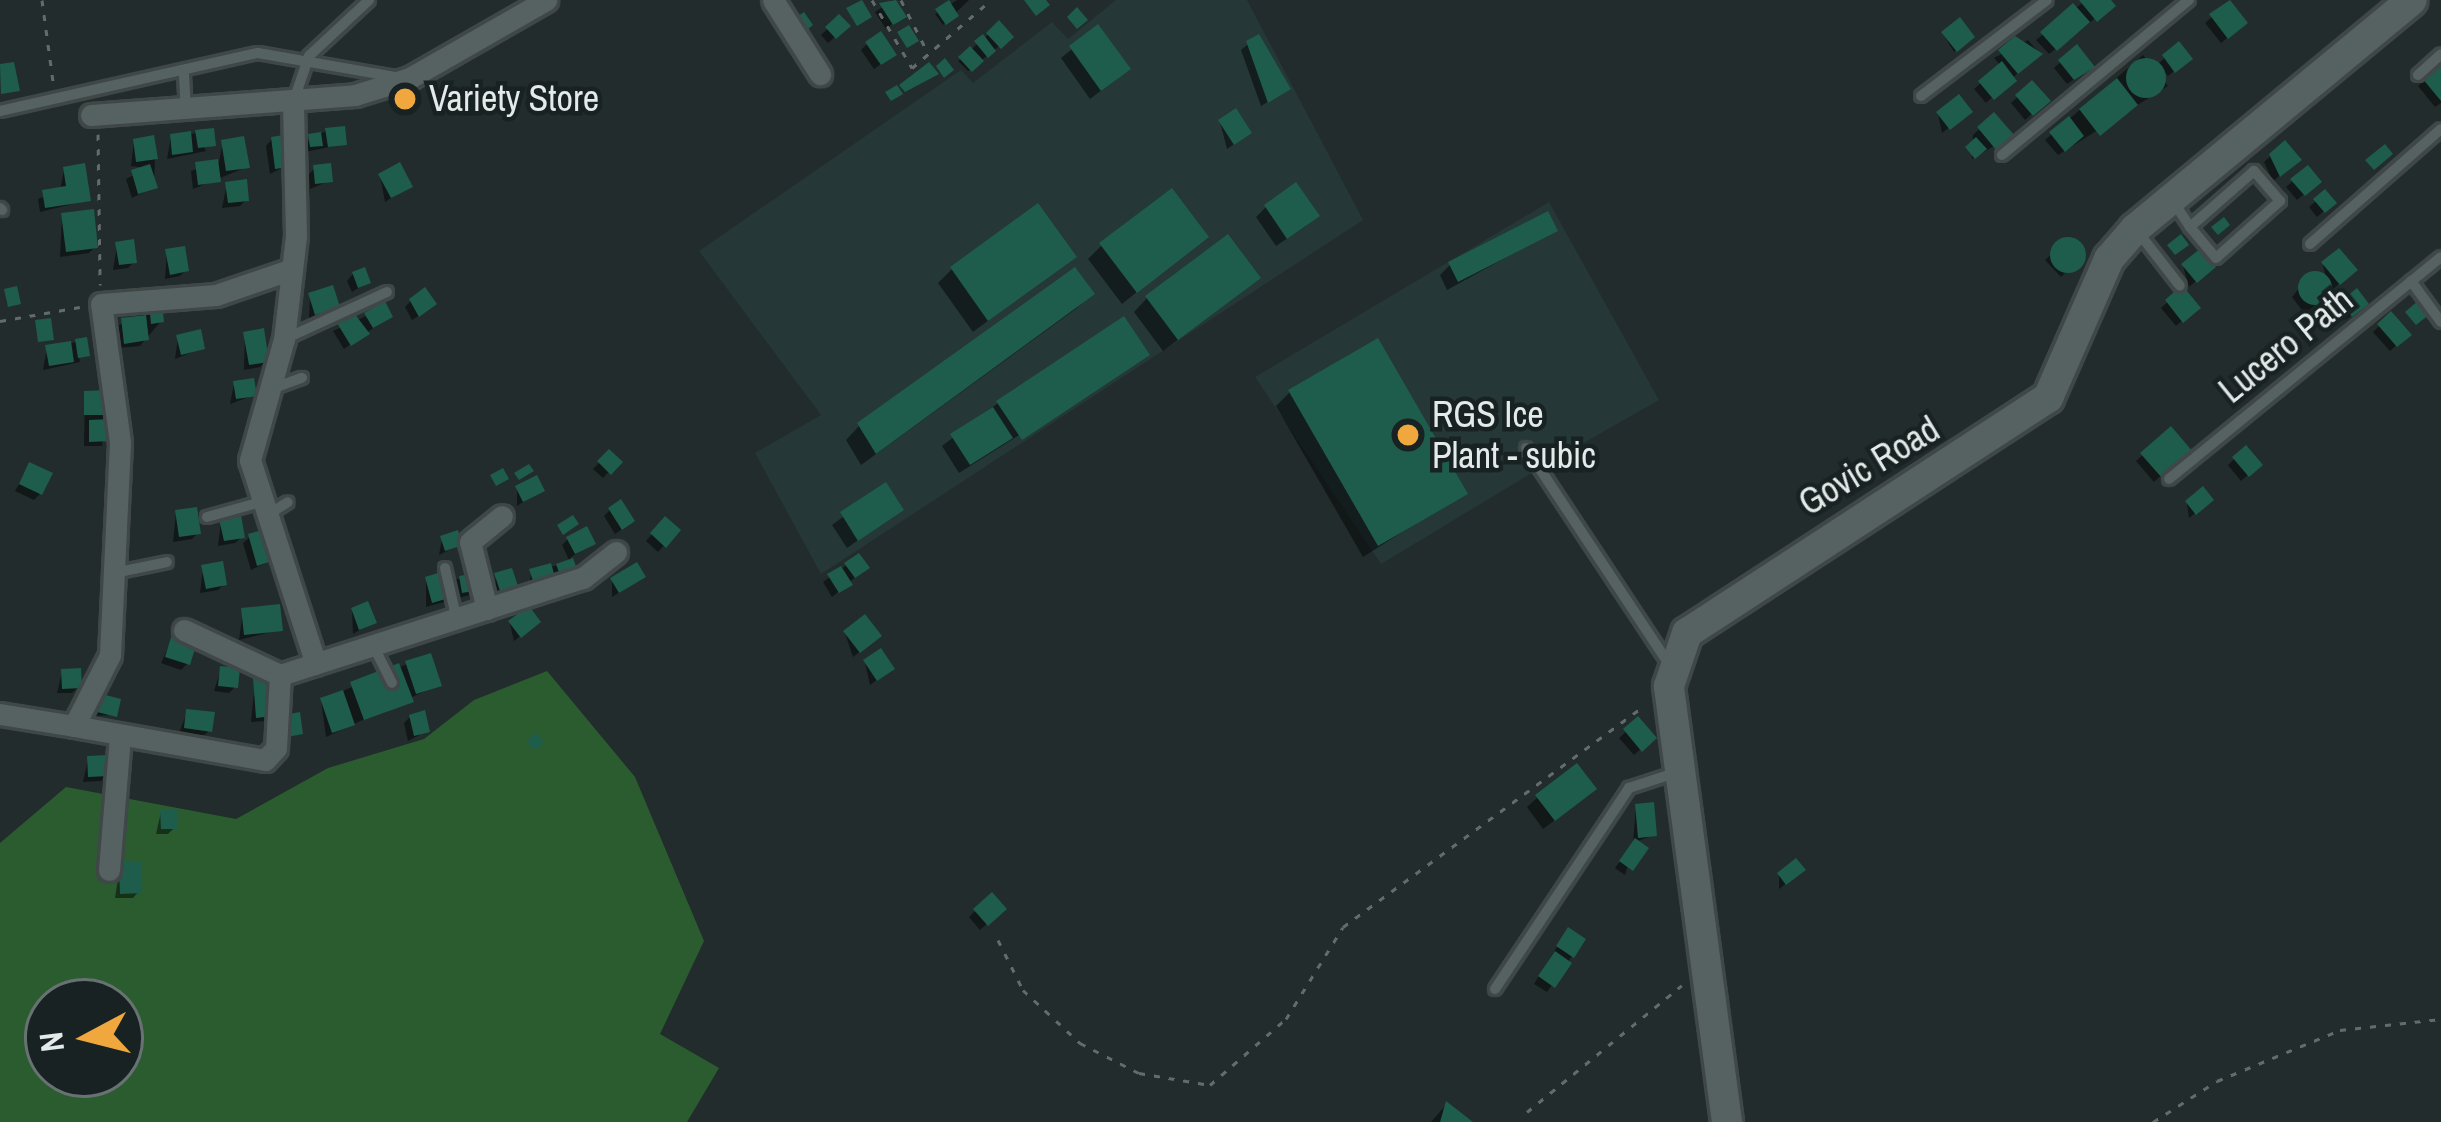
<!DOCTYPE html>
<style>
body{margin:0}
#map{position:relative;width:2441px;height:1122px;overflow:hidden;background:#222c2c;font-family:"Archivo Narrow",sans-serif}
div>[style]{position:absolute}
.built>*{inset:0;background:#253737}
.forest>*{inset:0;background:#2b5c30}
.shadow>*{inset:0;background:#0007}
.building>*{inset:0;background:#1e5d4b}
.round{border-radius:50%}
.path>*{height:3px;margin-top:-1.5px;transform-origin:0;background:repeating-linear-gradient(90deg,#636c6b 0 6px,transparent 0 15px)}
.roads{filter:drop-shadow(3px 0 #3f4747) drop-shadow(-3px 0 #3f4747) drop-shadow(0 3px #3f4747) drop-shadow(0 -3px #3f4747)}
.lane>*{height:10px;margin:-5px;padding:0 5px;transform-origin:5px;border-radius:5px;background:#566261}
.street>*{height:21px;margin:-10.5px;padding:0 10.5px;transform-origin:10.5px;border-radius:10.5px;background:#566261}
.secondary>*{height:30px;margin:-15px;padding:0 15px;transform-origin:15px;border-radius:15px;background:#566261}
.dots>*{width:33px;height:33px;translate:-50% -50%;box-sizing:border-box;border:6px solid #182222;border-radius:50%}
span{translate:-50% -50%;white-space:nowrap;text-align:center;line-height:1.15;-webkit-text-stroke:9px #182222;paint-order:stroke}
.poi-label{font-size:36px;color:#e3eae9}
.left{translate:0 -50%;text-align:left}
.street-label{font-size:36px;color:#e3eae9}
.north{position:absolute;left:24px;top:978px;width:120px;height:120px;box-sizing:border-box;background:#182222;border:3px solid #697272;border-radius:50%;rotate:263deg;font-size:33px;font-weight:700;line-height:48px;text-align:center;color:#e3eae9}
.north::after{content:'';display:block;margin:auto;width:42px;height:54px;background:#efa73e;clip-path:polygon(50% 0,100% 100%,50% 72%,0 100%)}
</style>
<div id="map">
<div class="built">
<div style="clip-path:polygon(1116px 0,1247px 0,1363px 220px,821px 574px,755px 453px,821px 415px,699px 251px,961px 70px,973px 83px,1052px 22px,1068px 39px)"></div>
<div style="clip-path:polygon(1549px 202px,1659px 400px,1543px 466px,1658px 632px,1655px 660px,1532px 473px,1381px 564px,1255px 377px)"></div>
</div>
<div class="forest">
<div style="clip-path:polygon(evenodd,547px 671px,635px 777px,704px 941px,660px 1034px,719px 1068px,687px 1122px,0 1122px,0 843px,66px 787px,236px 819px,328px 768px,424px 739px,474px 700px,547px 671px,48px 1002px,120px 1002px,120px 1074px,48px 1074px,48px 1002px)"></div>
</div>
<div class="shadow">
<div style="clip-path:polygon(893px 0,903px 16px,886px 29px,875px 12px)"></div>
<div style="clip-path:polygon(957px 0,969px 0,943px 25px,935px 14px)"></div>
<div style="clip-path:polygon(2086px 0,2111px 6px,2049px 54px,2036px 40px)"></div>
<div style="clip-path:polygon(2228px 3px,2238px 29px,2221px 43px,2205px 23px)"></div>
<div style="clip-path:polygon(839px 18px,847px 26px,828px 43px,821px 35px)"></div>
<div style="clip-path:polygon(999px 25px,1010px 37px,968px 71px,958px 61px)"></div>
<div style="clip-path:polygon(1098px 28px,1118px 78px,1090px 99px,1061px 58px)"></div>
<div style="clip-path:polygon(1943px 34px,1971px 37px,1954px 52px)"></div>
<div style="clip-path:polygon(2028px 40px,2039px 53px,1986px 103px,1974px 89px,2001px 66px,1994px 58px)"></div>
<div style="clip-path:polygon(867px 44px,887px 60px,874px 69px,861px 50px)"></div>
<div style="clip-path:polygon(1248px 44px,1281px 94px,1261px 106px,1241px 50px)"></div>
<div style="clip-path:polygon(2178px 46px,2183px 64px,2168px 76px,2158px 64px)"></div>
<div style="clip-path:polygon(2076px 49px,2085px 72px,2067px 84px,2054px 68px)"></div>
<div style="clip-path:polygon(2143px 55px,2168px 86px,2058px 155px,2045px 140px)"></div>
<div style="clip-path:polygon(2441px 67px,2441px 103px,2435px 107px,2418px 86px)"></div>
<div style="clip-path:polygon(2032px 84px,2046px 101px,2025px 120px,2011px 103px)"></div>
<div style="clip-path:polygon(1938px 114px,1963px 117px,1942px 133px)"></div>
<div style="clip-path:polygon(1994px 116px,2011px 136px,1972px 159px,1973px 135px)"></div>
<div style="clip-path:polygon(1220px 122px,1242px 139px,1227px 149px)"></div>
<div style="clip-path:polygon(327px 131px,344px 144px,305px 152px,310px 137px)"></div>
<div style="clip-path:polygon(197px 133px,206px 151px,167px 159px,171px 137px)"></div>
<div style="clip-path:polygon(272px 139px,286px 166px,270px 174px,266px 146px)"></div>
<div style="clip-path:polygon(134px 141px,155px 158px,154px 187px,132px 198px,126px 179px,147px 168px,131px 166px)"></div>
<div style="clip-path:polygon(223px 142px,247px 167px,193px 189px,191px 171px,219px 162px)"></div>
<div style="clip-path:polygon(2271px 156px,2292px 166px,2273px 181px,2264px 162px)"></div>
<div style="clip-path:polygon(315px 168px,329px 181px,310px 189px,309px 174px)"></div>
<div style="clip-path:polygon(2307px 169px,2318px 182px,2297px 200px,2286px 187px)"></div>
<div style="clip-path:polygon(64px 170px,88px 200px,40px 212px,38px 199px,60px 190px)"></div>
<div style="clip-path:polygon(380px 176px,409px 186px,385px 202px)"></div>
<div style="clip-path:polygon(227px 184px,246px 200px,240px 206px,222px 208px)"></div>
<div style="clip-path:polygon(2325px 193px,2333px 203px,2317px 217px,2309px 207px)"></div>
<div style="clip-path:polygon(1266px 207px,1306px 226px,1276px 246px,1256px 217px)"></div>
<div style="clip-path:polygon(62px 216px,95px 247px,89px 253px,60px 257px)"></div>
<div style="clip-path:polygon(1554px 231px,1447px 290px,1440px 275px,1450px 265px)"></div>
<div style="clip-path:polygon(1205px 237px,1122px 304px,1088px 259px,1101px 246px)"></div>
<div style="clip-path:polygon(2072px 237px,2086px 252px,2061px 277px,2045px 260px)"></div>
<div style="clip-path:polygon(117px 245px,134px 262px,128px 268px,113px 270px)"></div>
<div style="clip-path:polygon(167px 252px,186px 270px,180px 276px,165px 279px)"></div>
<div style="clip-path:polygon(1073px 257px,973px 332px,938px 283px,952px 269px)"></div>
<div style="clip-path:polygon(2323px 265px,2348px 276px,2305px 314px,2292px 297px,2311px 273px,2327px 282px)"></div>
<div style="clip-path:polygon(2183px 266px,2212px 267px,2189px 287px)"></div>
<div style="clip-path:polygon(353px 274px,368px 282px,352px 292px,347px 281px)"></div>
<div style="clip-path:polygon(2182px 289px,2197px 308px,2176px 326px,2161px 308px)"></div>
<div style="clip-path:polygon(1243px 291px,1163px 351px,1134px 312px,1147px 298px)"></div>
<div style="clip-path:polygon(1091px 294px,1077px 308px,861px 465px,846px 440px,859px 426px)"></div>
<div style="clip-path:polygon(310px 296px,337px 307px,309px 320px)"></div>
<div style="clip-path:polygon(411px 301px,428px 310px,412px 320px,405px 307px)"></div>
<div style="clip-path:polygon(2343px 303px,2359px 310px,2345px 320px)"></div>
<div style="clip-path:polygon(150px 307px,161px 321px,140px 346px,119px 348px,116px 327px)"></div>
<div style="clip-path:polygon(2391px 315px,2408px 335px,2390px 351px,2373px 332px)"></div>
<div style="clip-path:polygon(366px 316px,390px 316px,344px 349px,333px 331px)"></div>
<div style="clip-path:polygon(245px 334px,266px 361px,260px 367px,244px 370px)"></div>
<div style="clip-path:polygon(178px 338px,202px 348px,175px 359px)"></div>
<div style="clip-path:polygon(76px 342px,80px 362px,43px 370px,47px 348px)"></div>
<div style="clip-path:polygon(1146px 355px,959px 473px,942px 446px,998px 403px)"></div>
<div style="clip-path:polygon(234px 384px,254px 395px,230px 404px)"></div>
<div style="clip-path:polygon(1290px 392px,1464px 493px,1363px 557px,1276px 406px)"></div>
<div style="clip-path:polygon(85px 394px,106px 414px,102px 446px,84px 446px)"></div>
<div style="clip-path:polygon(2171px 430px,2188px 451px,2154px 482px,2136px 461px)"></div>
<div style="clip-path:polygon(2245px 449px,2259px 465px,2241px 481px,2228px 465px)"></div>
<div style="clip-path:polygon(609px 453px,618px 462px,603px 478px,593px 469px)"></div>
<div style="clip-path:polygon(30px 466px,40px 494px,34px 500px,15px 491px)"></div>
<div style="clip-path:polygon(885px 486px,901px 510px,847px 548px,832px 525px)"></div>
<div style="clip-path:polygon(517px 488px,541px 490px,517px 506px)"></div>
<div style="clip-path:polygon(2187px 503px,2204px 506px,2189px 518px)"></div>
<div style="clip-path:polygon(610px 510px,625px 527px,615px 534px,604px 516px)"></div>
<div style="clip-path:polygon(176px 513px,198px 533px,192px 539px,173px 542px)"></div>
<div style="clip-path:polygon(665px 520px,677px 531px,658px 552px,646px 541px)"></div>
<div style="clip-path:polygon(221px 522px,242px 537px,235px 543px,218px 546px)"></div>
<div style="clip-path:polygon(250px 537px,272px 560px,251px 570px,243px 543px)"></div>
<div style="clip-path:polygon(442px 539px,460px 544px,439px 555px)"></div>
<div style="clip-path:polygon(568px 539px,592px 543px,570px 558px,575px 571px,529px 592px,531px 572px,570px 562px,562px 545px)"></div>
<div style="clip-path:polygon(858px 557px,860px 573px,832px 597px,823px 582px)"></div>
<div style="clip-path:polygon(203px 568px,224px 584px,218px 590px,200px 593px)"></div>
<div style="clip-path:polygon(496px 576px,514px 585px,494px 596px)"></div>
<div style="clip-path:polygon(460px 579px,476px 589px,470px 595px,426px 607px,426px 580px)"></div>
<div style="clip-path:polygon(612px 580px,636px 582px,612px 597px)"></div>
<div style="clip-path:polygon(352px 610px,373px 622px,353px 634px)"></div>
<div style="clip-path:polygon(243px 611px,279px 630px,239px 640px)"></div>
<div style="clip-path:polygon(510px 624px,531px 628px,514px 641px)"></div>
<div style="clip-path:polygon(845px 633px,872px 642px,853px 657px)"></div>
<div style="clip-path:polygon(173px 637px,187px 664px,181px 670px,161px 663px)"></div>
<div style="clip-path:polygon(865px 662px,885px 674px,870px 685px)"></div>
<div style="clip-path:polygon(407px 664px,438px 685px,326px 737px,321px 700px)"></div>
<div style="clip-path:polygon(221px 669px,235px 687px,229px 693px,214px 691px)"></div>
<div style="clip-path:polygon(62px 672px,79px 686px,72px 693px,57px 693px)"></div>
<div style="clip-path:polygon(255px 681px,271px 715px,265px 721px,251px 722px)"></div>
<div style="clip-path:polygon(88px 701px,114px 715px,85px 716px)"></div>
<div style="clip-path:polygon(187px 712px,210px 730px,203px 736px,179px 733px)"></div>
<div style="clip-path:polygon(410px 717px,427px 731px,408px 741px,404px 723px)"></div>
<div style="clip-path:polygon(1638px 721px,1653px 738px,1634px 755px,1619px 738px)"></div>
<div style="clip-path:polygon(88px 759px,107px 774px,101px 781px,83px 782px)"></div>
<div style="clip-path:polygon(1537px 798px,1583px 799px,1543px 829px,1527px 807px)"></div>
<div style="clip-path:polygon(1636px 806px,1654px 835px,1635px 842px,1625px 875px,1615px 868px,1633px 844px)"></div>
<div style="clip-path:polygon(161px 812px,174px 828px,168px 834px,156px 834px)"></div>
<div style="clip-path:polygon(120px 865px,139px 891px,133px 898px,115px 898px)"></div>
<div style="clip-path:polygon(1779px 876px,1796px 876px,1779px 889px)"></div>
<div style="clip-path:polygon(991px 896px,1003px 909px,980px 930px,969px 917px)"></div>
<div style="clip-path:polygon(1563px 937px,1572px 956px,1547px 992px,1534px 984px)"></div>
<div style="clip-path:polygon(1446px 1105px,1468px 1122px,1431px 1122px)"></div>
</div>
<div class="building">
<div style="clip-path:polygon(862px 0,872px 17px,857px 26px,846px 8px)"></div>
<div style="clip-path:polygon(896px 0,907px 17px,893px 25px,879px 3px)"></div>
<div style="clip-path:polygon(949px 0,959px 16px,946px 25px,935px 9px)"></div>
<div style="clip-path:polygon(1024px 0,1046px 0,1050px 5px,1036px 16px)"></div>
<div style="clip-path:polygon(2079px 0,2111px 0,2116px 6px,2097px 22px)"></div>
<div style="clip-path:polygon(2230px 0,2248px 23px,2228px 39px,2209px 14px)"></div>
<div style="clip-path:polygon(2073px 3px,2090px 22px,2057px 51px,2040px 32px)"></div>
<div style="clip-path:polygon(1077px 7px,1088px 20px,1077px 29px,1067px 17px)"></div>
<div style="clip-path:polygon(804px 12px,813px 25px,803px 33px,794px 19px)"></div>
<div style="clip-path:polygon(839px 14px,851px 26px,836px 39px,825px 27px)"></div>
<div style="clip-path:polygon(1960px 17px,1975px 37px,1957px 52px,1941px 32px)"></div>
<div style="clip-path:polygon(999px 20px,1014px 37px,1001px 49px,986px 33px)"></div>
<div style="clip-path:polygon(1098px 24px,1131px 69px,1101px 91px,1069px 46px)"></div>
<div style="clip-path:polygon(909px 25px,919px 41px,907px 48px,897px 32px)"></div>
<div style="clip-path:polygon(881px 31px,897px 55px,881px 65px,865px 42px)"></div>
<div style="clip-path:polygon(983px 34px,996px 51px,988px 58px,974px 41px)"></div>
<div style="clip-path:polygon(1259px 34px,1291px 89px,1268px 103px,1246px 41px)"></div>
<div style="clip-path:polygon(2015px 36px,2043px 54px,2018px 74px,1998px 50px)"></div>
<div style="clip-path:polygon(2179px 41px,2193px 59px,2175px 73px,2162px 55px)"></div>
<div style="clip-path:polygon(2077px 44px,2095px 67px,2074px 80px,2058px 60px)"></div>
<div style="clip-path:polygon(970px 46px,984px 61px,972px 72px,958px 57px)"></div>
<div class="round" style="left:2126px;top:58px;width:40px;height:40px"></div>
<div style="clip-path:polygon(945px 58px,954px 70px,944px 78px,936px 66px)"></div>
<div style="clip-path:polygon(2002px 61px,2017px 81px,1994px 100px,1978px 81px)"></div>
<div style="clip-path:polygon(14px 62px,20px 91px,1px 94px,0 64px)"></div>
<div style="clip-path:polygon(929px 62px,939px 74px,905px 92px,899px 85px)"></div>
<div style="clip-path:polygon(2441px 64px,2441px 101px,2422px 78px)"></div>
<div style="clip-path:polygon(2117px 78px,2138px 105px,2100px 136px,2079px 109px)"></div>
<div style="clip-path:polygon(2032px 80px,2051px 101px,2033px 116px,2015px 95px)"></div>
<div style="clip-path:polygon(897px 85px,903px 94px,891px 101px,885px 92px)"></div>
<div style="clip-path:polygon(412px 92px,418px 103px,404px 111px,398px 100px)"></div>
<div style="clip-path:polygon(1959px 94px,1973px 112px,1950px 130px,1936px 112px)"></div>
<div style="clip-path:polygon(1236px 108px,1252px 133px,1234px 145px,1218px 120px)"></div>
<div style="clip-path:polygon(1994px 112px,2015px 136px,1997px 151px,1977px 127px)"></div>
<div style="clip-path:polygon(2069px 116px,2084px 136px,2065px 152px,2049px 132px)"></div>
<div style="clip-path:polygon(345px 126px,347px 145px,328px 147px,325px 128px)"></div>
<div style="clip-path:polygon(214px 128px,216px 146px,198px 148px,195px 130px)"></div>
<div style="clip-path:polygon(191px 131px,193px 152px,172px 155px,170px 134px)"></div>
<div style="clip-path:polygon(321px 132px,323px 146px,310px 147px,308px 134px)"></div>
<div style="clip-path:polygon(154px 135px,158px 159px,136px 162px,133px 139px)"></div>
<div style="clip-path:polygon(284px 135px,289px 167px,275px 169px,271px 137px)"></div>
<div style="clip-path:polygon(244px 136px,250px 168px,226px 171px,221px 140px)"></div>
<div style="clip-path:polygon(1976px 137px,1987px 149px,1975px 159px,1965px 147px)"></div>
<div style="clip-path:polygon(2285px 140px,2302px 160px,2280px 177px,2269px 154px)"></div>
<div style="clip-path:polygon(2385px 144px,2393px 154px,2374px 170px,2365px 160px)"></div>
<div style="clip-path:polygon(218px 159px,221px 182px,198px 185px,195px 162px)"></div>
<div style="clip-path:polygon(400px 162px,413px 187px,391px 198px,378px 174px)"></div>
<div style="clip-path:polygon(85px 163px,91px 201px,45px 208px,42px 190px,66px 186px,63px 167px)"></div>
<div style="clip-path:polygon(331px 163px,333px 182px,315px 184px,313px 165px)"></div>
<div style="clip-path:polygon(150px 164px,158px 188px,138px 194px,131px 170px)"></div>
<div style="clip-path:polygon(2308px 165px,2322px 182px,2305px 196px,2290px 179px)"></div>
<div style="clip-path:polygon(247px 179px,249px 201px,228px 203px,225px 182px)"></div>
<div style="clip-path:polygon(1296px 182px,1320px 216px,1287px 239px,1264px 205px)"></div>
<div style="clip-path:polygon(1172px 188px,1209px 237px,1137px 293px,1099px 243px)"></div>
<div style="clip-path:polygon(2325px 189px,2337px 203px,2325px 213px,2313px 199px)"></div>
<div style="clip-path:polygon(1038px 203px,1077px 257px,988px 321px,950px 267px)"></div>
<div style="clip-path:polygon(94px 209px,98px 248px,66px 252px,61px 213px)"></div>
<div style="clip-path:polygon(1548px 211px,1558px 231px,1458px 282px,1448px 262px)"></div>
<div style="clip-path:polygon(2224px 217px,2230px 225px,2218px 235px,2211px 227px)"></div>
<div style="clip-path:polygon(1228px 234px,1261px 278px,1178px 340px,1145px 296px)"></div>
<div style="clip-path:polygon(2181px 234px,2189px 245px,2175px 255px,2167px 245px)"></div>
<div class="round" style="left:2050px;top:237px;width:36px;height:36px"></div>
<div style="clip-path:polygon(134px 239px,137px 263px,119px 265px,115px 242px)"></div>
<div style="clip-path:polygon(185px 246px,189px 271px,170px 275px,165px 249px)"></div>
<div style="clip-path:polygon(2201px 248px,2216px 267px,2197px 283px,2181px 264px)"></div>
<div style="clip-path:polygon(2339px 248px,2358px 270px,2340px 285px,2321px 262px)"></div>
<div style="clip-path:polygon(365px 267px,371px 283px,358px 288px,352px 272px)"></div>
<div style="clip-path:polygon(1075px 267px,1095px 294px,876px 454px,857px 423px)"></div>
<div class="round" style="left:2298px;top:271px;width:34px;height:34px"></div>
<div style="clip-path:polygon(333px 285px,340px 307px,315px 315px,308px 293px)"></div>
<div style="clip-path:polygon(2182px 285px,2201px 308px,2183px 323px,2165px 300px)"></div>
<div style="clip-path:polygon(17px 286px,21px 304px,8px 307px,4px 289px)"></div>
<div style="clip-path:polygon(425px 287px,437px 304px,419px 317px,409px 299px)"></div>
<div style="clip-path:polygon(2357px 288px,2369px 304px,2352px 317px,2341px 301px)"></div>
<div style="clip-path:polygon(385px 301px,393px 317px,373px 328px,364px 313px)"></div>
<div style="clip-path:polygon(2418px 301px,2430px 314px,2416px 325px,2405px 312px)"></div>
<div style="clip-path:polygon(162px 302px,164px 322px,151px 324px,149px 304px)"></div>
<div style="clip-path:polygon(2391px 311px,2412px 335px,2397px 347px,2377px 324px)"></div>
<div style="clip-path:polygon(354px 313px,370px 334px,351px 346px,337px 323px)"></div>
<div style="clip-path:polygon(146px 315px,149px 340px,124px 344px,121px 318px)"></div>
<div style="clip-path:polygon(1124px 316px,1150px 355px,1022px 440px,996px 401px)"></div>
<div style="clip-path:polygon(51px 318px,54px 340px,38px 342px,35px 320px)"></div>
<div style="clip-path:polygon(264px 328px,269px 362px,249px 365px,243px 332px)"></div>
<div style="clip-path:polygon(201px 329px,205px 349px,181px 355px,176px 335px)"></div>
<div style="clip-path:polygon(87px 337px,90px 356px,78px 358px,75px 339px)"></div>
<div style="clip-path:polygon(1378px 338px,1468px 494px,1378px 546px,1288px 390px)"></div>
<div style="clip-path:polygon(71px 341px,74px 362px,49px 366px,45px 345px)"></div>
<div style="clip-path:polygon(254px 378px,257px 396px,236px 399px,233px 381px)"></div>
<div style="clip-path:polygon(109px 390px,109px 415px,84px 415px,84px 391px)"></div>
<div style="clip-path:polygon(993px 407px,1013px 438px,970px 465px,950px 434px)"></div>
<div style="clip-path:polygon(111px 419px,111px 441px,89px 442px,89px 420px)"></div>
<div style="clip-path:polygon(2171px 426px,2193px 452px,2162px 478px,2140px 453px)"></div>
<div style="clip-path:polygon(2246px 445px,2263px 465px,2249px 477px,2232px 457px)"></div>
<div style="clip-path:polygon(609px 449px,623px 462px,611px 475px,597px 461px)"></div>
<div style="clip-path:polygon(29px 462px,53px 473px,42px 495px,19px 484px)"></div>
<div style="clip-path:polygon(529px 464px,534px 471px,519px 480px,514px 473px)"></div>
<div style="clip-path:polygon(503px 468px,509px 479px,496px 486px,490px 475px)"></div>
<div style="clip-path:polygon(537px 475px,545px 491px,523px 502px,515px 486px)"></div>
<div style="clip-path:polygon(886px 482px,904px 510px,858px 541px,840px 512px)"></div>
<div style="clip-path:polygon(2203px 486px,2214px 500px,2196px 515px,2185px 501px)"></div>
<div style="clip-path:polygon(621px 499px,635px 521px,622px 530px,608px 508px)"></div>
<div style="clip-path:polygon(197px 507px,201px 534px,179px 537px,175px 510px)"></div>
<div style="clip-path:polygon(241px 515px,245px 538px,224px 541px,219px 519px)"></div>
<div style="clip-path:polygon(573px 515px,579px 524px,563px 535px,557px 525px)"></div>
<div style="clip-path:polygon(665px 516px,681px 530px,666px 548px,650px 533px)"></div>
<div style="clip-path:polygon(587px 526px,596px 544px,575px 554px,566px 537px)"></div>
<div style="clip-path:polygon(266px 529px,275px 560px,257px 566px,248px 534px)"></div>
<div style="clip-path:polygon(458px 530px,463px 545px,445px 551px,440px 536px)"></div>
<div style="clip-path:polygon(859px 553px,870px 568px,855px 578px,844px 563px)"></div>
<div style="clip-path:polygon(573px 558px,578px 572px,561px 578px,556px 564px)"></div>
<div style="clip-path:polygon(223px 561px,227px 585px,206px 589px,201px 565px)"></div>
<div style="clip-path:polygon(637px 562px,646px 577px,619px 593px,610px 578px)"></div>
<div style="clip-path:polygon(551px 563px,556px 581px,535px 587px,529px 569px)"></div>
<div style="clip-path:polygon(841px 566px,853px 585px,839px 593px,827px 574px)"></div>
<div style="clip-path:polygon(512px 568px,518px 586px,500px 591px,494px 573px)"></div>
<div style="clip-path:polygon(451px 569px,459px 595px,432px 603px,425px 577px)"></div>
<div style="clip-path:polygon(476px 573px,479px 590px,462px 593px,459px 576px)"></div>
<div style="clip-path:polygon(368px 601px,377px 623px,359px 630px,351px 608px)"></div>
<div style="clip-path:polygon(280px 604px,283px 631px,244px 635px,241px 608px)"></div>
<div style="clip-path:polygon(529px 606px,541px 622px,521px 638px,508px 621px)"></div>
<div style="clip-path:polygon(865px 614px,882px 636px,860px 653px,843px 631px)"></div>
<div style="clip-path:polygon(172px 634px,197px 642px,190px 665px,165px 657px)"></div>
<div style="clip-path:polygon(881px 648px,895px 669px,877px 681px,863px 660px)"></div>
<div style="clip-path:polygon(431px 653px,442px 686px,416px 694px,405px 661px)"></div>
<div style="clip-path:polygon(399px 663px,414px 702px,364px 720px,350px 682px)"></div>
<div style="clip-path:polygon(220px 666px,240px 668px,238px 688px,218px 686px)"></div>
<div style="clip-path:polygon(81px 668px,82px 688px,62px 689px,61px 669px)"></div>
<div style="clip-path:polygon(272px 677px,274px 716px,256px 718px,253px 678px)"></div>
<div style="clip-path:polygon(343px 690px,355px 725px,332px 733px,320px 698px)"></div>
<div style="clip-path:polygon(94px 692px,121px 699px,117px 717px,89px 710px)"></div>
<div style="clip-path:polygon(186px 709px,215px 712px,212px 732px,184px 728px)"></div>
<div style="clip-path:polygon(425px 710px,430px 732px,414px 736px,409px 715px)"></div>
<div style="clip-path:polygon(300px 712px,303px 734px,287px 737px,284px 715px)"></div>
<div style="clip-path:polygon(1638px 716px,1657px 738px,1642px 752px,1623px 729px)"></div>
<div style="clip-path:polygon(536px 733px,544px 743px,534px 750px,527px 741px)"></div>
<div style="clip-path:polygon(109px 755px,110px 776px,88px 777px,87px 756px)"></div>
<div style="clip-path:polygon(1577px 763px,1597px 789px,1555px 821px,1535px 795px)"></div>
<div style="clip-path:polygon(1654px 802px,1657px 836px,1638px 838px,1635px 804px)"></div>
<div style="clip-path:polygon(160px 809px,177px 809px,177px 829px,161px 829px)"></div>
<div style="clip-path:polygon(1635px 838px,1649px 848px,1633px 871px,1619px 861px)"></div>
<div style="clip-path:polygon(1796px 858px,1806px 870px,1786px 885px,1777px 873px)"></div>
<div style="clip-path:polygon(141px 861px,142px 893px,120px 894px,119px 862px)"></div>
<div style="clip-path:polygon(992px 892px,1007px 909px,988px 926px,973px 909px)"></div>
<div style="clip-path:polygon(1568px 927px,1586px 939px,1574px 958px,1556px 946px)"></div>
<div style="clip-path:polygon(1555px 951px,1572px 963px,1555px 988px,1538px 976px)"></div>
<div style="clip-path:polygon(1446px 1101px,1473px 1122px,1440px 1122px)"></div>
</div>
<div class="path">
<div style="left:42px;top:0;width:82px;rotate:82.3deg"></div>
<div style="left:872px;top:0;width:79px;rotate:59.5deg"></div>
<div style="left:912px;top:68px;width:104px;rotate:-40.7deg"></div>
<div style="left:901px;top:0;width:59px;rotate:63deg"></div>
<div style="left:98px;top:134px;width:151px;rotate:89.2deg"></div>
<div style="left:0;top:321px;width:81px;rotate:-9.9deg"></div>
<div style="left:998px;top:940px;width:56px;rotate:63.4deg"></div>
<div style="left:1023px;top:990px;width:78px;rotate:42.9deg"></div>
<div style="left:1080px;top:1043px;width:66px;rotate:27deg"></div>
<div style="left:1139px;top:1073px;width:72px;rotate:9.6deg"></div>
<div style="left:1210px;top:1085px;width:101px;rotate:-41deg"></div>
<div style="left:1286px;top:1019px;width:108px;rotate:-58.2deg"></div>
<div style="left:1343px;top:927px;width:373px;rotate:-36.3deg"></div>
<div style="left:1527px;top:1112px;width:200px;rotate:-39.3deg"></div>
<div style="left:2153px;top:1122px;width:76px;rotate:-32.6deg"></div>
<div style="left:2217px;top:1081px;width:133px;rotate:-22.5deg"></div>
<div style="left:2340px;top:1030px;width:102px;rotate:-6.2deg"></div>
</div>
<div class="roads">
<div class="lane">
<div style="left:184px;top:75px;width:33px;rotate:87deg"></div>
<div style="left:2418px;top:75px;width:31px;rotate:-42deg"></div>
<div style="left:1921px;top:96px;width:158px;rotate:-37.3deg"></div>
<div style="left:294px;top:100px;width:46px;rotate:-71.2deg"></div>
<div style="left:309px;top:56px;width:82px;rotate:-43deg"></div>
<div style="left:0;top:111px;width:264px;rotate:-12.7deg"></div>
<div style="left:258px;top:53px;width:139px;rotate:9.9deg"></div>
<div style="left:2002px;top:155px;width:243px;rotate:-39.7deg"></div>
<div style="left:2175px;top:204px;width:27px;rotate:57deg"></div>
<div style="left:2190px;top:227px;width:40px;rotate:50deg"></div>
<div style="left:2216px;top:258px;width:86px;rotate:-41.7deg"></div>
<div style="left:2280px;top:201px;width:40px;rotate:-131deg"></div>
<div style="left:2254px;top:171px;width:85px;rotate:138.8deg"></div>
<div style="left:0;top:208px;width:3px;rotate:45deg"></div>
<div style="left:2138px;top:232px;width:68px;rotate:52.1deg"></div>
<div style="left:2310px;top:244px;width:174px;rotate:-41.3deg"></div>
<div style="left:2411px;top:281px;width:51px;rotate:53.8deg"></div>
<div style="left:287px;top:338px;width:110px;rotate:-24.7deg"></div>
<div style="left:271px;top:389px;width:33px;rotate:-20deg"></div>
<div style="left:1526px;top:448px;width:259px;rotate:56.5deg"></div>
<div style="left:2169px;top:479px;width:351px;rotate:-39.2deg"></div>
<div style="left:269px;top:514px;width:22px;rotate:-32deg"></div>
<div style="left:207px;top:517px;width:56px;rotate:-15.5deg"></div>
<div style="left:445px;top:568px;width:49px;rotate:77.1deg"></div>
<div style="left:114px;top:573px;width:54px;rotate:-11.7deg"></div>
<div style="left:374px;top:647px;width:40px;rotate:63.4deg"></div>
<div style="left:1495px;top:989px;width:242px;rotate:-56.3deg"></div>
<div style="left:1629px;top:788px;width:48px;rotate:-18.1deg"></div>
</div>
<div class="street">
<div style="left:773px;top:0;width:88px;rotate:57.6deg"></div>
<div style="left:293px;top:103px;width:133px;rotate:88.7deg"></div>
<div style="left:296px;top:236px;width:104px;rotate:96.6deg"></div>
<div style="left:284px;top:339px;width:126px;rotate:105.7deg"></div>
<div style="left:250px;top:460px;width:214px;rotate:72.1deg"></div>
<div style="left:91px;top:115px;width:265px;rotate:-4.3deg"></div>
<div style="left:355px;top:95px;width:58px;rotate:-17.2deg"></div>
<div style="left:410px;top:78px;width:157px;rotate:-29.8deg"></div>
<div style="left:487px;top:609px;width:69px;rotate:-104.2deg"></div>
<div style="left:470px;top:542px;width:41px;rotate:-39.1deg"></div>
<div style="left:184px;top:630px;width:106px;rotate:25.1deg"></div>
<div style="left:0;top:714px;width:75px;rotate:9.2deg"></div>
<div style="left:74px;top:726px;width:80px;rotate:-63.1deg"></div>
<div style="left:110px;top:655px;width:213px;rotate:-87.3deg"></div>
<div style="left:120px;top:442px;width:139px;rotate:-97.8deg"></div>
<div style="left:101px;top:304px;width:115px;rotate:-4.5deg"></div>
<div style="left:216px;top:295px;width:80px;rotate:-18.9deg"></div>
<div style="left:74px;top:726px;width:194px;rotate:10.1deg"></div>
<div style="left:265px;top:760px;width:16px;rotate:-47deg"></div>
<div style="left:276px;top:748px;width:73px;rotate:-86.9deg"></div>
<div style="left:280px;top:675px;width:318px;rotate:-17.8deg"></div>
<div style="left:583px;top:578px;width:42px;rotate:-38.2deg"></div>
<div style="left:109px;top:870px;width:134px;rotate:-85.3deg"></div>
</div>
<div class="secondary">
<div style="left:1727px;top:1122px;width:440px;rotate:-97.6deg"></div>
<div style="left:1669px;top:686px;width:56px;rotate:-71.2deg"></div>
<div style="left:1687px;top:633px;width:431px;rotate:-33.1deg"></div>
<div style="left:2048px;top:398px;width:152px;rotate:-66.3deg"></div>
<div style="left:2109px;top:259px;width:40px;rotate:-49deg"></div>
<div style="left:2135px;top:229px;width:359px;rotate:-39.6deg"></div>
</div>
</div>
<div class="dots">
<div style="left:405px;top:99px;background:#efa73e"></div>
<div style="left:1408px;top:435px;background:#efa73e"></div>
</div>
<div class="poi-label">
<span class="left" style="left:429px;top:99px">Variety Store</span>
<span class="left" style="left:1432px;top:435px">RGS Ice<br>Plant - subic</span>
</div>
<div class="street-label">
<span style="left:2286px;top:345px;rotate:-39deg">Lucero Path</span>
<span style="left:1869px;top:466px;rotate:-31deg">Govic Road</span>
</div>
<div class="north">N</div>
</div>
